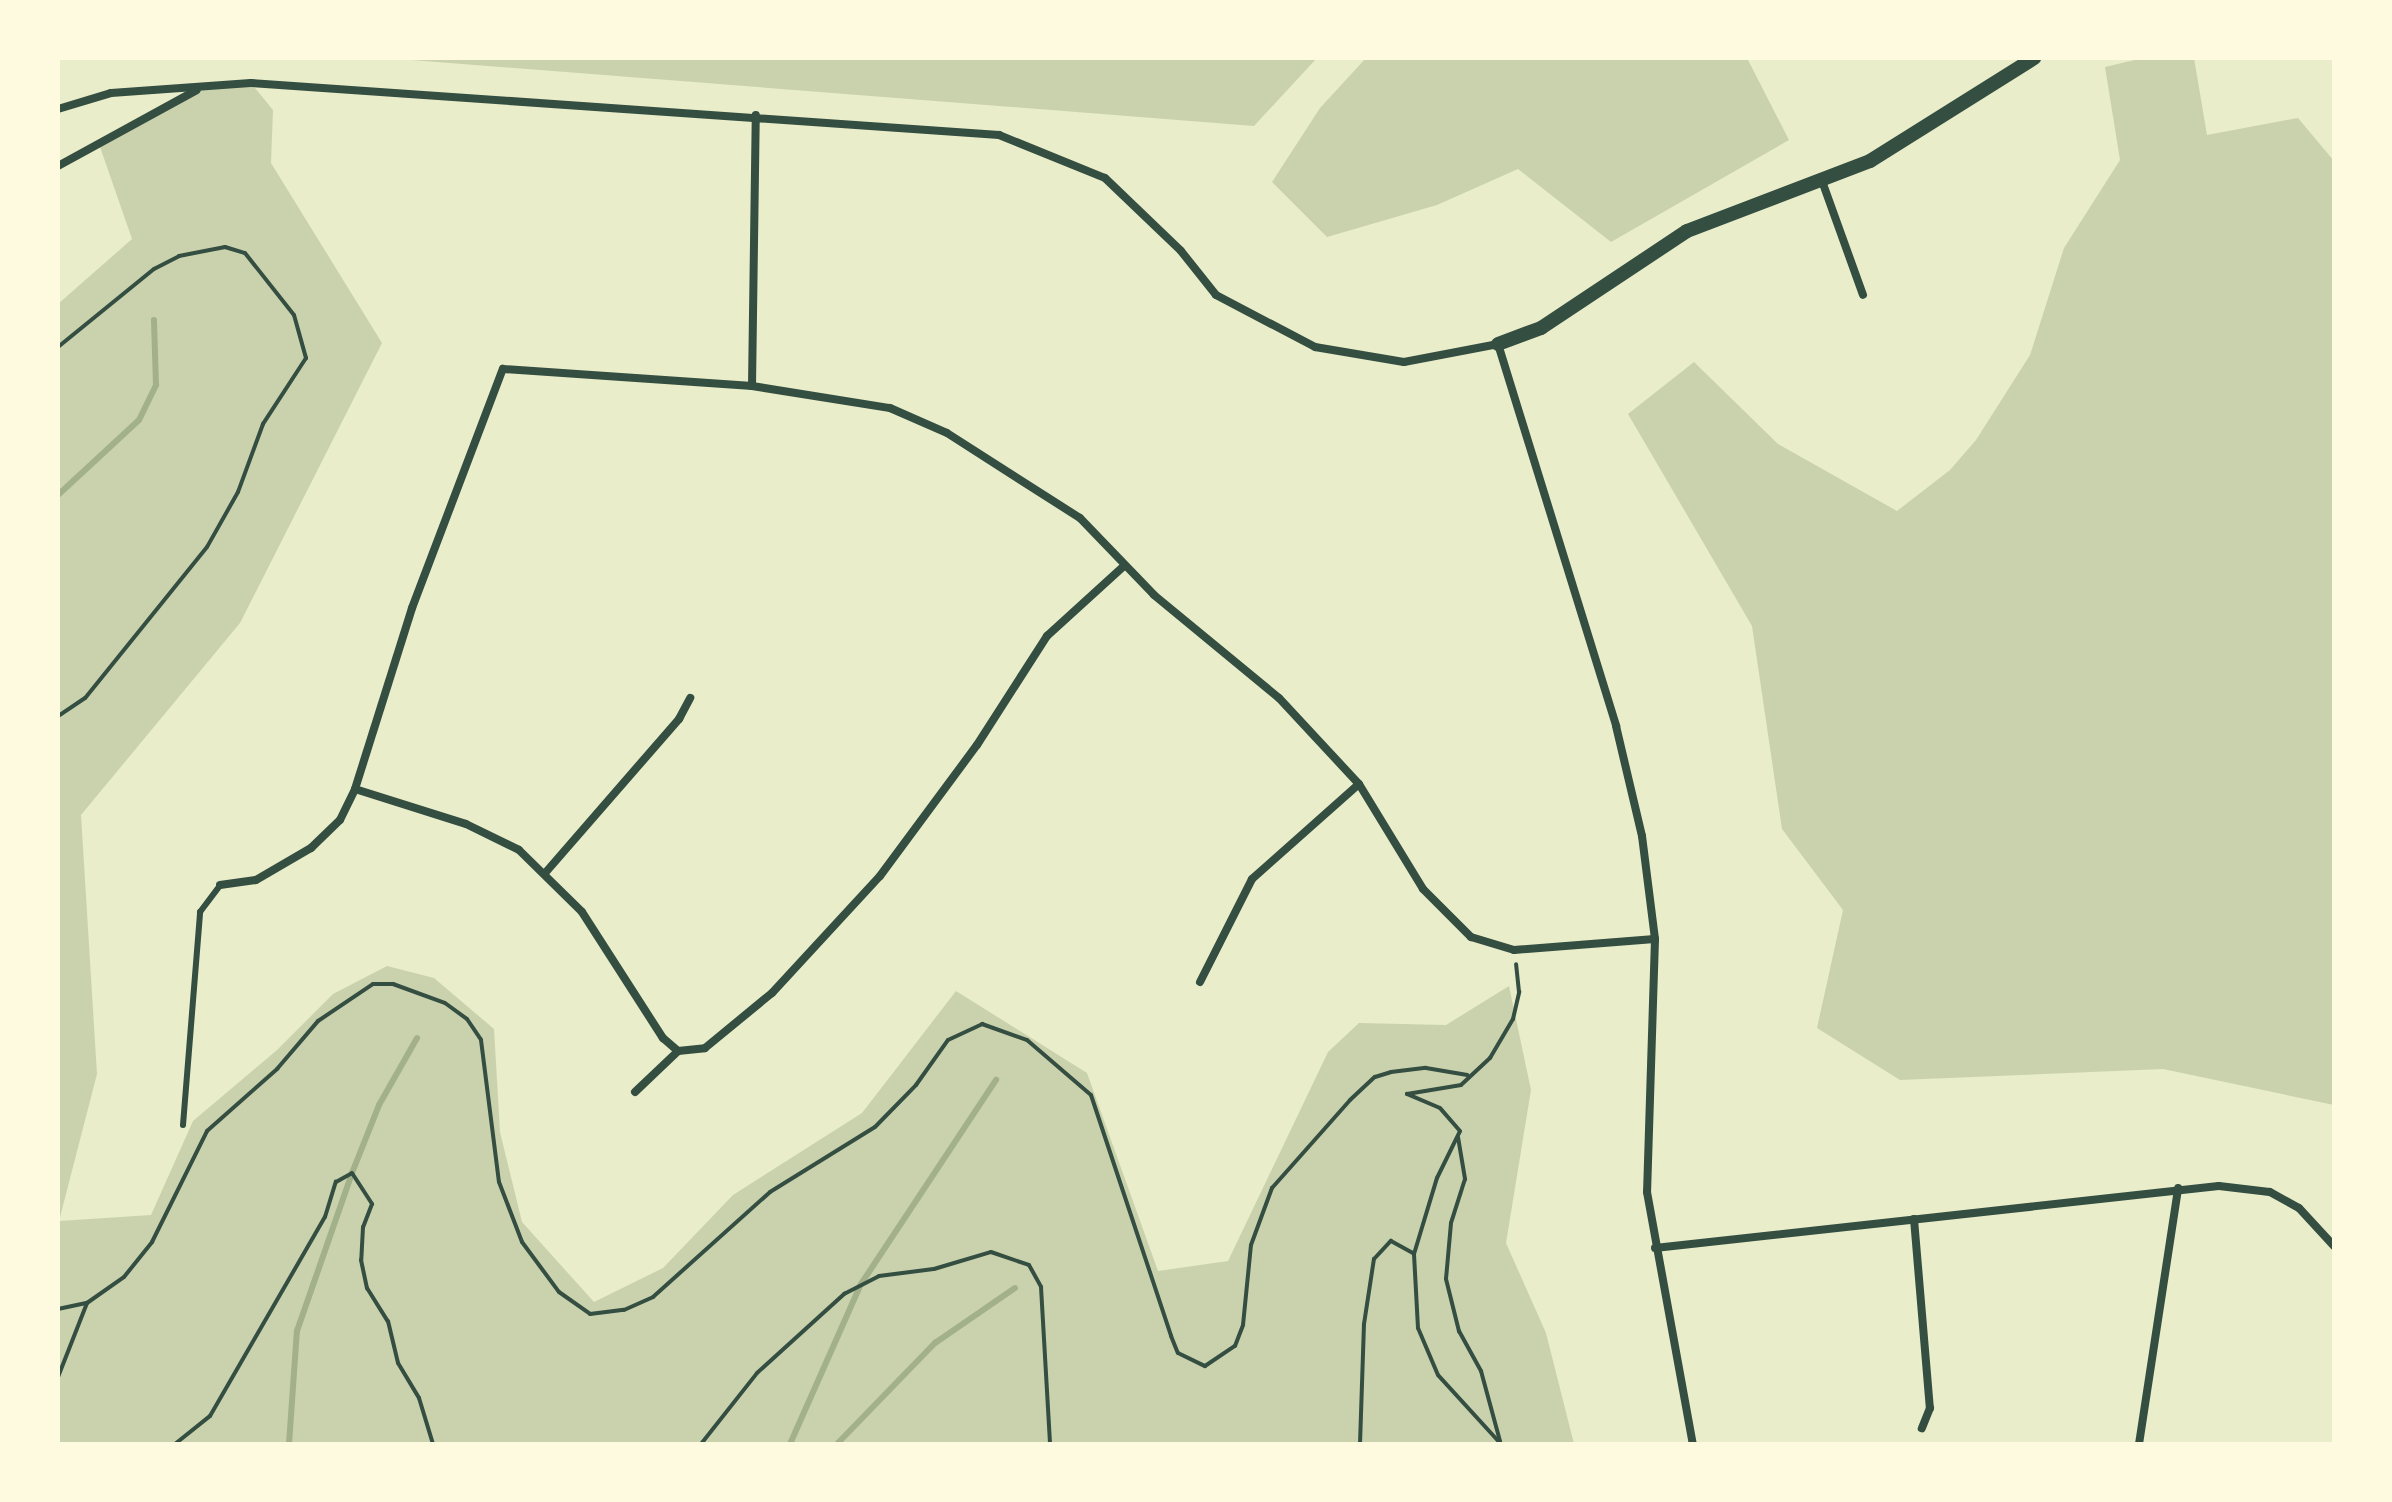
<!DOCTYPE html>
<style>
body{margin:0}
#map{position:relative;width:2392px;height:1502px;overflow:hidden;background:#e9edc9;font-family:Figtree,sans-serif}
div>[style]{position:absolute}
.green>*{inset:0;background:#cad2ad}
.stream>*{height:6px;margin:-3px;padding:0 3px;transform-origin:3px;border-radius:3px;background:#a3b18a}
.path>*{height:4px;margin:-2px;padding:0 2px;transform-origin:2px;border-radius:2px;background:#344e41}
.service>*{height:6px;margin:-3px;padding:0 3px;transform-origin:3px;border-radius:3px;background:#344e41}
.minor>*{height:8px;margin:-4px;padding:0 4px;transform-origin:4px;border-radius:4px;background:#344e41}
.tertiary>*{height:14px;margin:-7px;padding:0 7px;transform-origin:7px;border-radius:7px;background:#344e41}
span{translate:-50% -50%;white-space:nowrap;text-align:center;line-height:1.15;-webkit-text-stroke:6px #fefae0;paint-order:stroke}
.frame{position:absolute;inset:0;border:60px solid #fefae0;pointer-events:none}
</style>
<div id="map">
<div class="green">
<div style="clip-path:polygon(386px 58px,1317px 58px,1254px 126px)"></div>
<div style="clip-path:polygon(1366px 58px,1747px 58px,1789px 140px,1611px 242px,1518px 169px,1437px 205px,1327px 237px,1272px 182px,1320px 108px)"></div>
<div style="clip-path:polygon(2143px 58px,2194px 58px,2207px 135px,2298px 118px,2334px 161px,2334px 1105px,2163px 1069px,1900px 1080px,1817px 1028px,1843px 910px,1782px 829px,1752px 626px,1628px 414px,1694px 362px,1778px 444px,1897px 511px,1950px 470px,1976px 440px,2030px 355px,2064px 248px,2120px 160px,2105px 67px)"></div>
<div style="clip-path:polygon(251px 83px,273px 110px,271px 163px,382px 343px,240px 623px,81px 815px,97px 1074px,59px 1221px,151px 1215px,193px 1121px,277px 1050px,333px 994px,387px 966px,434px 978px,494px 1029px,500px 1132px,522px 1222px,594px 1302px,663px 1268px,733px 1195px,862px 1113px,956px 991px,1087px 1073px,1158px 1271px,1228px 1261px,1328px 1052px,1359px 1023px,1446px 1025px,1509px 986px,1531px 1090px,1506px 1243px,1546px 1333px,1574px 1444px,58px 1444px,58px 304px,132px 239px,99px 144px,201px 87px)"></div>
</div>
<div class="stream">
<div style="left:58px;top:495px;width:110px;rotate:-42.8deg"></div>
<div style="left:139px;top:420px;width:39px;rotate:-64deg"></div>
<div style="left:156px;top:385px;width:65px;rotate:-91.8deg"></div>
<div style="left:289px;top:1444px;width:113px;rotate:-86deg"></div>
<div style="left:297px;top:1331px;width:167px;rotate:-70.8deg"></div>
<div style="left:352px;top:1173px;width:73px;rotate:-68.3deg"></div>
<div style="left:379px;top:1105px;width:77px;rotate:-60.4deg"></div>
<div style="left:790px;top:1444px;width:175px;rotate:-66.1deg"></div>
<div style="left:861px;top:1284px;width:245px;rotate:-56.5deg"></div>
<div style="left:837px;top:1444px;width:141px;rotate:-45.9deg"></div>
<div style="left:935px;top:1343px;width:97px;rotate:-34.5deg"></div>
</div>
<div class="path">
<div style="left:58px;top:347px;width:124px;rotate:-39.1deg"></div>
<div style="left:154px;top:269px;width:28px;rotate:-27deg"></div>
<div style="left:179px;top:256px;width:47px;rotate:-11.1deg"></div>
<div style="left:225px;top:247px;width:21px;rotate:17deg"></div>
<div style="left:245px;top:253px;width:79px;rotate:51.7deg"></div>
<div style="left:294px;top:315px;width:45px;rotate:74.4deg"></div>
<div style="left:306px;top:358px;width:79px;rotate:123.1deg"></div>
<div style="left:263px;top:424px;width:72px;rotate:110.2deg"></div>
<div style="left:238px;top:492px;width:63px;rotate:119.4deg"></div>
<div style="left:207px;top:547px;width:194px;rotate:128.9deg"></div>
<div style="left:85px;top:698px;width:32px;rotate:146deg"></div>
<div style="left:1458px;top:1137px;width:43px;rotate:80.5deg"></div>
<div style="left:1465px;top:1179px;width:46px;rotate:107.7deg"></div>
<div style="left:1451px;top:1223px;width:56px;rotate:95.1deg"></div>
<div style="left:1446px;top:1279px;width:54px;rotate:76deg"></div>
<div style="left:1459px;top:1331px;width:46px;rotate:61.2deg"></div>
<div style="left:1481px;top:1371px;width:73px;rotate:74.8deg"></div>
<div style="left:58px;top:1309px;width:30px;rotate:-12deg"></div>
<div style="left:87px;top:1303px;width:45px;rotate:-35.1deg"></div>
<div style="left:124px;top:1277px;width:45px;rotate:-51.3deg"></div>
<div style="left:152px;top:1242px;width:124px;rotate:-63.6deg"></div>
<div style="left:207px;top:1131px;width:94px;rotate:-41.5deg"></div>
<div style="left:277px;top:1069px;width:63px;rotate:-49.5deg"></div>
<div style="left:318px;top:1021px;width:66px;rotate:-33.9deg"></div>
<div style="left:373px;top:984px;width:20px"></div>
<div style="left:393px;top:984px;width:55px;rotate:20.1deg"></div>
<div style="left:445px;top:1003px;width:27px;rotate:36deg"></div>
<div style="left:467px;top:1019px;width:25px;rotate:56deg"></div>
<div style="left:481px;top:1040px;width:143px;rotate:82.8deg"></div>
<div style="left:499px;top:1182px;width:64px;rotate:69deg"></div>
<div style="left:522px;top:1242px;width:62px;rotate:53.5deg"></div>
<div style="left:559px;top:1292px;width:38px;rotate:35deg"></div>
<div style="left:590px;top:1314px;width:34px;rotate:-7deg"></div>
<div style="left:624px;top:1310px;width:32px;rotate:-24deg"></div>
<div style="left:653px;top:1297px;width:157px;rotate:-41.9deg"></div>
<div style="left:770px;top:1192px;width:123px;rotate:-31.8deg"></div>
<div style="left:875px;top:1127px;width:59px;rotate:-45.7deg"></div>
<div style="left:916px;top:1085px;width:55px;rotate:-54.6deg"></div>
<div style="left:948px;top:1040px;width:38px;rotate:-25deg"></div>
<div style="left:982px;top:1024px;width:48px;rotate:19.6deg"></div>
<div style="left:1027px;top:1040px;width:84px;rotate:40.7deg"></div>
<div style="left:1091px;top:1095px;width:254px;rotate:71.6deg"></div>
<div style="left:1171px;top:1336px;width:18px;rotate:68deg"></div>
<div style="left:1178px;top:1353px;width:30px;rotate:26deg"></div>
<div style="left:1205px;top:1366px;width:36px;rotate:-34deg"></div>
<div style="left:1235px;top:1346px;width:22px;rotate:-69deg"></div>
<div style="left:1243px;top:1325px;width:80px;rotate:-84.3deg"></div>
<div style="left:1251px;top:1245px;width:61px;rotate:-69.8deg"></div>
<div style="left:1272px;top:1188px;width:118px;rotate:-48.4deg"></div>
<div style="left:1350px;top:1100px;width:34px;rotate:-43deg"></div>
<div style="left:1375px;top:1077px;width:17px;rotate:-17deg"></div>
<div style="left:1391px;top:1072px;width:35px;rotate:-7deg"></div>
<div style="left:1426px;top:1068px;width:42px;rotate:9.7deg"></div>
<div style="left:58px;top:1377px;width:79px;rotate:-68.6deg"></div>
<div style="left:175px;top:1444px;width:45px;rotate:-38.7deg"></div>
<div style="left:210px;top:1416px;width:230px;rotate:-60deg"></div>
<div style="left:325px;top:1217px;width:37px;rotate:-73deg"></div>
<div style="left:336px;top:1182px;width:18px;rotate:-29deg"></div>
<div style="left:352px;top:1173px;width:37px;rotate:57deg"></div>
<div style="left:372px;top:1204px;width:25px;rotate:111deg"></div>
<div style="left:363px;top:1227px;width:33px;rotate:93deg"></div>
<div style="left:361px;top:1260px;width:29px;rotate:78deg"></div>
<div style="left:367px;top:1288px;width:39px;rotate:58deg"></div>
<div style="left:388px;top:1321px;width:43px;rotate:76.6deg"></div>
<div style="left:398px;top:1363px;width:41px;rotate:59deg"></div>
<div style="left:419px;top:1398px;width:48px;rotate:73.1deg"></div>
<div style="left:701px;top:1444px;width:90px;rotate:-51.7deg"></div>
<div style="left:757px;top:1373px;width:118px;rotate:-42.2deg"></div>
<div style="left:844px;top:1294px;width:39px;rotate:-27deg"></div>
<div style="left:879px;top:1276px;width:55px;rotate:-7.3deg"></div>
<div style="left:934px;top:1269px;width:59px;rotate:-16.6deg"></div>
<div style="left:991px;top:1252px;width:40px;rotate:18.9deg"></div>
<div style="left:1029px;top:1265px;width:25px;rotate:61deg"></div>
<div style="left:1041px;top:1287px;width:157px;rotate:86.7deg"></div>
<div style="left:1360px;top:1444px;width:120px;rotate:-88.1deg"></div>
<div style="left:1364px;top:1324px;width:66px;rotate:-81.3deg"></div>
<div style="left:1374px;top:1259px;width:25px;rotate:-47deg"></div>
<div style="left:1391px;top:1241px;width:26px;rotate:29deg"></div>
<div style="left:1501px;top:1444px;width:93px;rotate:-132.4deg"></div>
<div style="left:1438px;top:1375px;width:51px;rotate:-113.1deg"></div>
<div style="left:1418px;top:1328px;width:74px;rotate:-93.1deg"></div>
<div style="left:1414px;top:1254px;width:79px;rotate:-73.2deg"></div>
<div style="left:1437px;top:1178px;width:52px;rotate:-63.9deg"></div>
<div style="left:1460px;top:1131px;width:30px;rotate:-131deg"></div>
<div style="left:1440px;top:1108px;width:36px;rotate:-157deg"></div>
<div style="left:1407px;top:1094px;width:55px;rotate:-9.5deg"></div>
<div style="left:1461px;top:1085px;width:40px;rotate:-43deg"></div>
<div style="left:1490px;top:1058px;width:45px;rotate:-59.5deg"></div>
<div style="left:1513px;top:1019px;width:28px;rotate:-77deg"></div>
<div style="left:1519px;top:992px;width:28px;rotate:-96deg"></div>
</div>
<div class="service">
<div style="left:183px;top:1125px;width:214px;rotate:-85.4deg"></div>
<div style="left:200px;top:912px;width:34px;rotate:-53deg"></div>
</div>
<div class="minor">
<div style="left:58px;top:109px;width:55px;rotate:-16.8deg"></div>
<div style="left:111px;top:93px;width:140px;rotate:-4.1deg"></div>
<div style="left:251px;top:83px;width:750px;rotate:3.98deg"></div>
<div style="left:999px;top:135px;width:114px;rotate:22.1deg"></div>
<div style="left:1105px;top:178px;width:105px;rotate:43.8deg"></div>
<div style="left:1181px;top:251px;width:56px;rotate:51.5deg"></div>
<div style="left:1216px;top:295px;width:112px;rotate:27.7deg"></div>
<div style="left:1315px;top:347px;width:90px;rotate:9.6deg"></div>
<div style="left:1404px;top:362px;width:96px;rotate:-10.8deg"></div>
<div style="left:1498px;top:344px;width:400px;rotate:72.8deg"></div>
<div style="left:1616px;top:726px;width:113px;rotate:76.7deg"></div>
<div style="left:1642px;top:836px;width:104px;rotate:82.8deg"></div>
<div style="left:1655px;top:939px;width:253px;rotate:91.8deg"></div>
<div style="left:1647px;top:1192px;width:256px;rotate:79.7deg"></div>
<div style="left:58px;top:166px;width:158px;rotate:-28.7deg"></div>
<div style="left:1822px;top:181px;width:121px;rotate:70.2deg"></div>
<div style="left:752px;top:386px;width:271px;rotate:-89.2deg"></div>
<div style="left:355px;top:789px;width:116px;rotate:17.5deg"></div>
<div style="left:466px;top:824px;width:59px;rotate:26.1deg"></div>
<div style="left:519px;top:850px;width:88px;rotate:44.5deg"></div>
<div style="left:582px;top:912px;width:150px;rotate:57.3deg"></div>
<div style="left:663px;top:1038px;width:20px;rotate:41deg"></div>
<div style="left:678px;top:1051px;width:27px;rotate:-6deg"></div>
<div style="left:705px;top:1048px;width:87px;rotate:-39.4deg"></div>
<div style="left:772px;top:993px;width:159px;rotate:-47.3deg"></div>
<div style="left:880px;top:876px;width:163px;rotate:-53.5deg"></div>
<div style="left:977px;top:745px;width:130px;rotate:-57.3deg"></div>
<div style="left:1047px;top:636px;width:104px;rotate:-42.3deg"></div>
<div style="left:546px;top:872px;width:203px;rotate:-49deg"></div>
<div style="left:679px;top:719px;width:24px;rotate:-62deg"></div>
<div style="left:220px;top:885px;width:36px;rotate:-8deg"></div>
<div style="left:256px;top:880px;width:64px;rotate:-30.2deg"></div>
<div style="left:311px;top:848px;width:40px;rotate:-44deg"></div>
<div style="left:340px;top:820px;width:34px;rotate:-64deg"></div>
<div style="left:355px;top:789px;width:190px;rotate:-72.5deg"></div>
<div style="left:412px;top:608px;width:256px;rotate:-69.2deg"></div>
<div style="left:503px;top:369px;width:250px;rotate:3.9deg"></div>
<div style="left:752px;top:386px;width:140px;rotate:9.1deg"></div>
<div style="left:890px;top:408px;width:62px;rotate:23.7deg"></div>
<div style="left:947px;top:433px;width:158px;rotate:32.6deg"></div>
<div style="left:1080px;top:518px;width:107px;rotate:46.1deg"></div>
<div style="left:1154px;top:595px;width:162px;rotate:39.5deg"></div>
<div style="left:1279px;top:698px;width:117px;rotate:47.1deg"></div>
<div style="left:1359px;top:784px;width:123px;rotate:58.6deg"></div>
<div style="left:1423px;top:889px;width:68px;rotate:45deg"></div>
<div style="left:1471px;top:937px;width:45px;rotate:16.8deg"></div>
<div style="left:1514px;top:950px;width:141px;rotate:-4.5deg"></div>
<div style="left:1200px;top:982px;width:115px;rotate:-63.2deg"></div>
<div style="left:1252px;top:879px;width:143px;rotate:-41.6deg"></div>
<div style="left:635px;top:1092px;width:59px;rotate:-43.6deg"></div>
<div style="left:1914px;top:1219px;width:190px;rotate:85.2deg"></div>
<div style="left:1930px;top:1408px;width:22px;rotate:112deg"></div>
<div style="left:1655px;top:1248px;width:567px;rotate:-6.27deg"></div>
<div style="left:2219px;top:1186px;width:51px;rotate:6.7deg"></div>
<div style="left:2270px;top:1192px;width:33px;rotate:29deg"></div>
<div style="left:2299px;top:1208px;width:52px;rotate:47.4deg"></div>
<div style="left:2139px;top:1444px;width:259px;rotate:-81.3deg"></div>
</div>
<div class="tertiary">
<div style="left:1498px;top:344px;width:46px;rotate:-20.4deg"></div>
<div style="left:1541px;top:328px;width:175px;rotate:-33.6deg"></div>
<div style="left:1687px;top:231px;width:196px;rotate:-20.9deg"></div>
<div style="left:1870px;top:161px;width:194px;rotate:-32.1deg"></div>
</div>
<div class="frame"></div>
</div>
